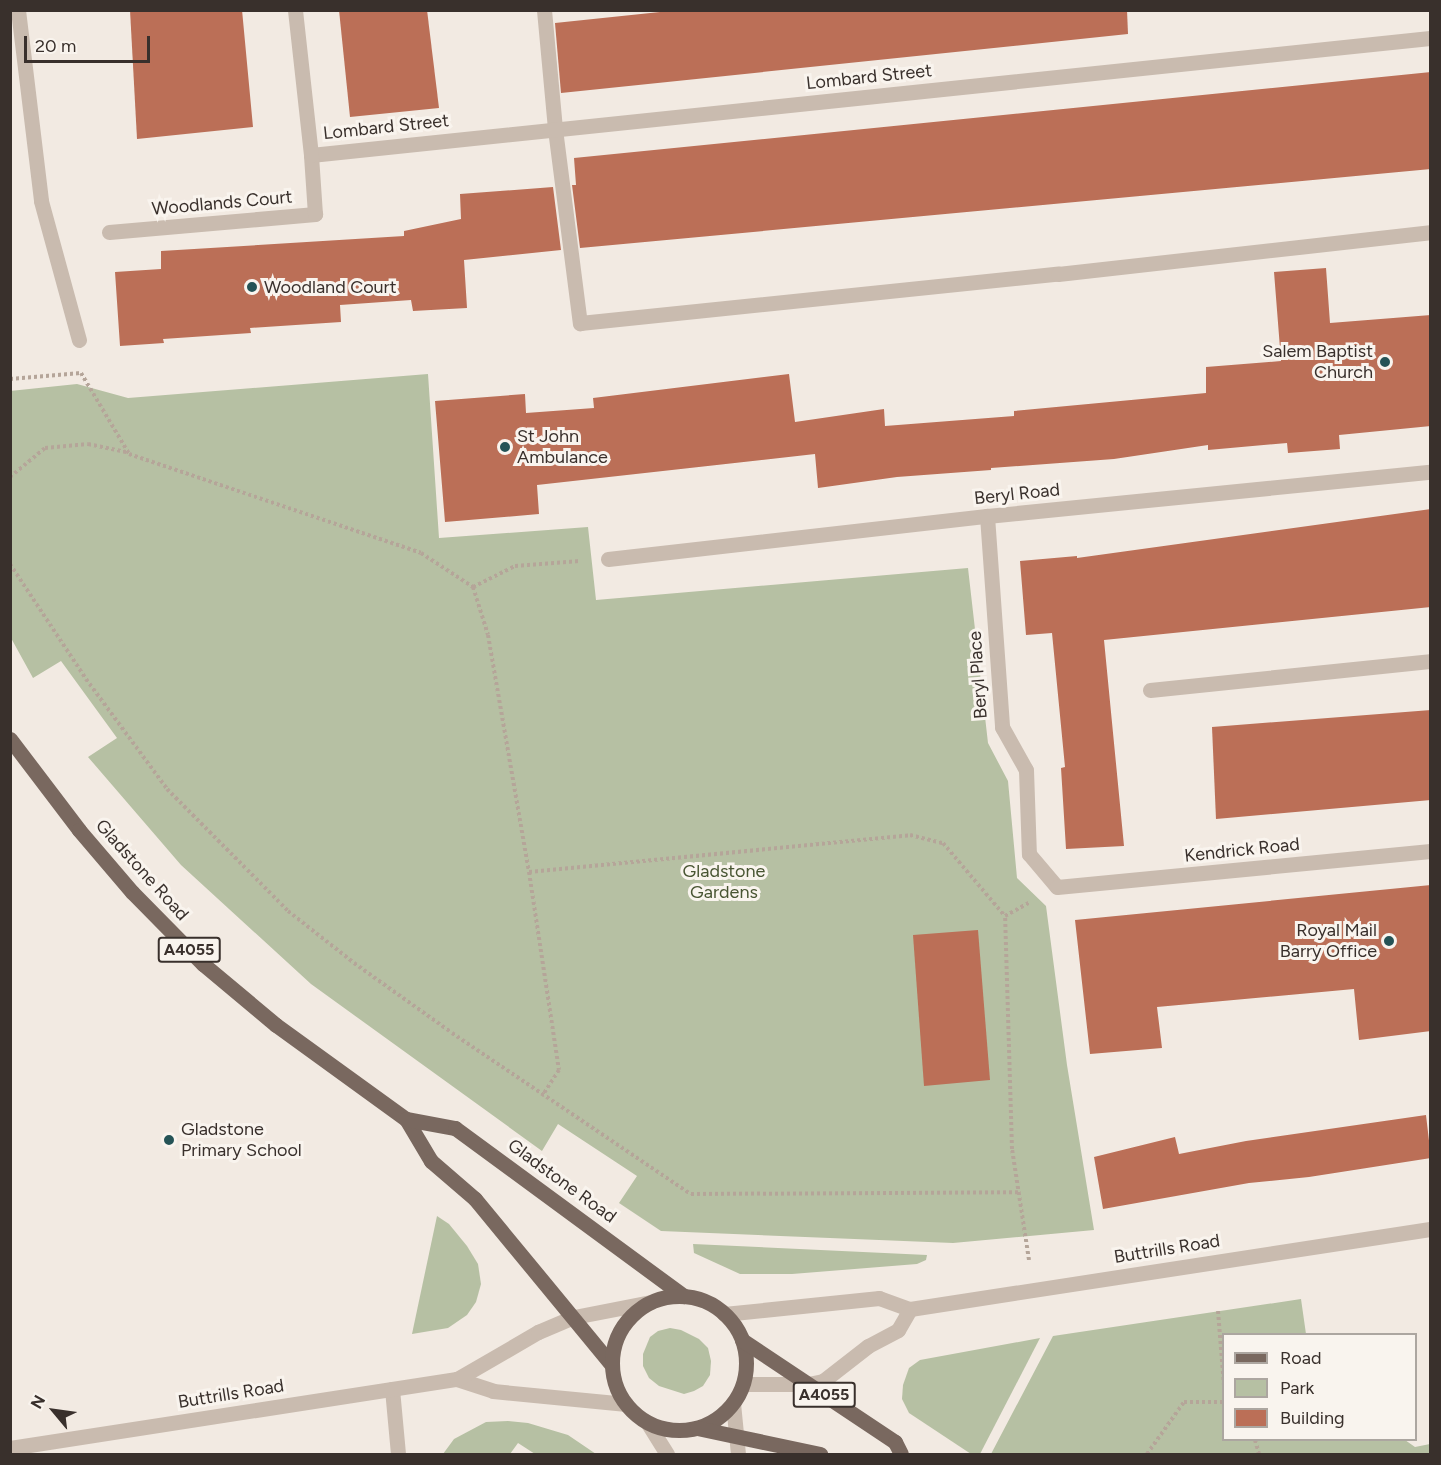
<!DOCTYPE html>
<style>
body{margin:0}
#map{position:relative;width:1441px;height:1465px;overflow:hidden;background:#f2eae2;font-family:Figtree,sans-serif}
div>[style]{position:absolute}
.green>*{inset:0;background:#b6c0a3}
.building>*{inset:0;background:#bb6f57}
.path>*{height:4px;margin-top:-2px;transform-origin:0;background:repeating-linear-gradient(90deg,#b5a599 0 3px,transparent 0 6px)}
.minor>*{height:15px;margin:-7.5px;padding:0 7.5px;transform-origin:7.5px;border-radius:7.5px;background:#c9bbaf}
.major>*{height:15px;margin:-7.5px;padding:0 7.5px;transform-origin:7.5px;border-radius:7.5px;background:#79685f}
.major>.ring{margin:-7.5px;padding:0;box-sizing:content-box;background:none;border:15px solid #79685f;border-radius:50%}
.dots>*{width:16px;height:16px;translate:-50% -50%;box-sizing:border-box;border:3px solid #f9f4ee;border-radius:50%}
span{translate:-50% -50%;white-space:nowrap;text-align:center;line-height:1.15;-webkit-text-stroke:6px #f9f4ee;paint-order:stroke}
.shield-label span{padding:2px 4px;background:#f9f4ee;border:2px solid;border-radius:4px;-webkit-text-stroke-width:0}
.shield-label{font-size:16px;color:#39302c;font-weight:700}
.street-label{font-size:18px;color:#39302c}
.poi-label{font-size:18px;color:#39302c}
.left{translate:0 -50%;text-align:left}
.right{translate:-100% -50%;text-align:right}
.park-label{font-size:18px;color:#485532}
.frame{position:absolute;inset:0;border:12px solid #39302c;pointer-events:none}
.legend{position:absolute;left:1222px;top:1333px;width:195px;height:108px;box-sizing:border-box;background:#f9f4ee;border:2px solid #aca6a0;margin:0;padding:8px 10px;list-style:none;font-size:18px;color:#39302c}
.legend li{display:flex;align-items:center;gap:12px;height:30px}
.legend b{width:30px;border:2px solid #aca6a0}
.north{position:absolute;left:24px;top:1381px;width:60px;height:60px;-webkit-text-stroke:4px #f9f4ee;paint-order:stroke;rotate:299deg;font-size:16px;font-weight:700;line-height:24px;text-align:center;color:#39302c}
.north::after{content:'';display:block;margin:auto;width:21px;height:27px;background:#39302c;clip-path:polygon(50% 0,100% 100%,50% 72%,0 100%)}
.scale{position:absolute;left:24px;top:36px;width:126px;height:27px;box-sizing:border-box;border:3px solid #39302c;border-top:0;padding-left:8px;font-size:18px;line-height:21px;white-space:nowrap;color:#39302c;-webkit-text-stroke:4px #f9f4ee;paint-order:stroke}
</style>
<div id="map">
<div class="green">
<div style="clip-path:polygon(428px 374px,439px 538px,588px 527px,596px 600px,968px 568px,988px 743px,1008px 781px,1017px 878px,1046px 906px,1067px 1065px,1094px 1230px,953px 1243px,661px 1231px,619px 1203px,637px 1176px,558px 1124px,542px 1151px,311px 984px,181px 865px,88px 757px,117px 738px,61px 661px,33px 678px,11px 638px,10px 391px,77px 384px,128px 398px)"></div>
<div style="clip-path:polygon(437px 1216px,449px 1224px,467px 1246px,478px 1264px,481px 1284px,476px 1302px,467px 1315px,448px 1328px,412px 1334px)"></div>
<div style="clip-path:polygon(693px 1244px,927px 1255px,926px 1260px,917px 1264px,792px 1274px,740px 1274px,694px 1253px)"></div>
<div style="clip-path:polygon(1301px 1299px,1306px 1334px,1224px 1334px,1224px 1440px,1405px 1440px,1415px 1447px,1430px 1444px,1430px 1454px,991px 1454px,1053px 1336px)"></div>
<div style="clip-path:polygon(670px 1328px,681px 1330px,699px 1339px,708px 1348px,711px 1361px,710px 1375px,703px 1386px,694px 1391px,684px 1394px,659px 1386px,649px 1378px,643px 1366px,643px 1354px,650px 1337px,658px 1331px)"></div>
<div style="clip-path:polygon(1040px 1338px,980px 1454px,971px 1454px,909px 1413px,902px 1399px,903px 1385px,909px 1368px,920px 1360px)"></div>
<div style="clip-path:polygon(508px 1421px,528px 1423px,568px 1435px,596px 1454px,535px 1454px,518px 1443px,510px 1454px,443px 1454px,454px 1439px,486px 1422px)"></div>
</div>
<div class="building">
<div style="clip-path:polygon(130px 10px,242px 10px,253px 127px,137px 139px)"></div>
<div style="clip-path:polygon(339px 10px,427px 10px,439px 108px,350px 117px)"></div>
<div style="clip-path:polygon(679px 10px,1127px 10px,1128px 34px,561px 93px,555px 23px)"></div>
<div style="clip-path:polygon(1431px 72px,1431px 169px,580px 248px,572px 185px,576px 185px,574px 158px)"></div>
<div style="clip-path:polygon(553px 187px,561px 250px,464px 260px,467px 308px,413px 311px,411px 300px,340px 305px,341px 322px,250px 328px,251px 333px,163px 339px,164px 343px,120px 346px,115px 272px,161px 269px,161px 251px,404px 236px,404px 231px,461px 219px,460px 194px)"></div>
<div style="clip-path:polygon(1326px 268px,1330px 323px,1431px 315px,1431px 426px,1339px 435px,1340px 449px,1288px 453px,1287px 443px,1208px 450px,1208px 445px,1114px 459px,991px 468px,991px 470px,897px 477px,818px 488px,815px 454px,537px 485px,539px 514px,445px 522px,435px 401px,525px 394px,526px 413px,594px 408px,593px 398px,789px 374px,795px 422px,884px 409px,885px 426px,1014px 416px,1014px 411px,1206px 393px,1206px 367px,1281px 361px,1274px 272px)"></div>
<div style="clip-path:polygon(1431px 509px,1431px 607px,1104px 640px,1124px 846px,1066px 849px,1061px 768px,1065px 767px,1052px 633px,1026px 635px,1020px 561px,1077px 556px,1077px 558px)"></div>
<div style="clip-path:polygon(1431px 710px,1431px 800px,1216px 819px,1212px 727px)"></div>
<div style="clip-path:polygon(1431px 885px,1431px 1031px,1359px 1040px,1354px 989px,1157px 1007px,1162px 1048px,1090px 1054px,1075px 920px)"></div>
<div style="clip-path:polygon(978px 930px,990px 1080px,924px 1086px,913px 935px)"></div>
<div style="clip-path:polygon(1426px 1115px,1431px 1158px,1309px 1177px,1249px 1183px,1103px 1209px,1094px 1157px,1175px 1137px,1179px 1154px,1246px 1141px)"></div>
</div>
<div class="path">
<div style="left:10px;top:379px;width:71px;rotate:-4.8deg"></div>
<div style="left:81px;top:373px;width:94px;rotate:59.3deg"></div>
<div style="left:129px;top:454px;width:308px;rotate:18.7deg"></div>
<div style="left:421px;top:553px;width:62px;rotate:33.2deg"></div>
<div style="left:473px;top:587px;width:47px;rotate:-26.6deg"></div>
<div style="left:515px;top:566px;width:65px;rotate:-4.4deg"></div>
<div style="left:10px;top:477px;width:45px;rotate:-39.6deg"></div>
<div style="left:45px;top:448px;width:43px;rotate:-5.3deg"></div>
<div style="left:88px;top:444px;width:40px;rotate:12deg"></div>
<div style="left:10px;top:564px;width:138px;rotate:56.5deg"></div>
<div style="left:86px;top:679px;width:137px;rotate:53.6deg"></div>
<div style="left:167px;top:789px;width:172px;rotate:45.2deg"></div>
<div style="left:288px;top:911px;width:84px;rotate:38.2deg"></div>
<div style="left:354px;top:963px;width:120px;rotate:35.5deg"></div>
<div style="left:452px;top:1033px;width:288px;rotate:34deg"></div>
<div style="left:691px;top:1194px;width:328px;rotate:-0.3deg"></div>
<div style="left:473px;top:587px;width:50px;rotate:72.6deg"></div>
<div style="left:488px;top:635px;width:241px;rotate:80.2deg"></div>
<div style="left:529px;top:872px;width:383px;rotate:-5.5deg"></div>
<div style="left:910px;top:835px;width:34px;rotate:14deg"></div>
<div style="left:943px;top:843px;width:96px;rotate:49.7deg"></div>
<div style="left:529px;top:872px;width:200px;rotate:81.4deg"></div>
<div style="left:559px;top:1070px;width:31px;rotate:123deg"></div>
<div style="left:1029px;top:1260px;width:112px;rotate:-98.7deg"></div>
<div style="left:1012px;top:1149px;width:233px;rotate:-91.7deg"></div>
<div style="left:1005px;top:916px;width:29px;rotate:-29deg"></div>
<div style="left:1218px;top:1311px;width:75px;rotate:85.4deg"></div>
<div style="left:1255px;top:1440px;width:15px;rotate:74deg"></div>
<div style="left:1147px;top:1454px;width:64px;rotate:-54.6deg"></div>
<div style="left:1184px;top:1402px;width:40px"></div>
</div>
<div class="minor">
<div style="left:18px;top:10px;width:192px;rotate:83.1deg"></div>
<div style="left:41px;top:201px;width:144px;rotate:74.7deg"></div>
<div style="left:544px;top:10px;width:120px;rotate:84.7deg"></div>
<div style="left:555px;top:129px;width:196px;rotate:82.7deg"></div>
<div style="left:580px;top:323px;width:481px;rotate:-5.9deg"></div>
<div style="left:1058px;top:274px;width:374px;rotate:-6.4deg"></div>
<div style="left:311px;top:155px;width:1125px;rotate:-5.97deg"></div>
<div style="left:109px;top:232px;width:207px;rotate:-5deg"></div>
<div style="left:315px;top:214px;width:59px;rotate:-93.9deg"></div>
<div style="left:311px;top:155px;width:146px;rotate:-96.3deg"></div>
<div style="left:987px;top:516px;width:212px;rotate:85.9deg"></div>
<div style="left:1002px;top:727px;width:49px;rotate:60.8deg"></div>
<div style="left:1026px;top:770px;width:84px;rotate:88deg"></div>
<div style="left:1029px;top:854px;width:43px;rotate:49.7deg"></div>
<div style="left:1057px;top:887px;width:375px;rotate:-5.5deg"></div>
<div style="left:608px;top:559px;width:381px;rotate:-6.5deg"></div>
<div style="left:987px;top:516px;width:445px;rotate:-5.7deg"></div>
<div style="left:1150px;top:690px;width:281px;rotate:-5.9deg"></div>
<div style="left:724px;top:1314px;width:156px;rotate:-5.9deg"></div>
<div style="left:879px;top:1298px;width:33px;rotate:20deg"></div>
<div style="left:910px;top:1309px;width:526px;rotate:-8.75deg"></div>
<div style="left:457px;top:1379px;width:38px;rotate:18deg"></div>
<div style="left:493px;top:1391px;width:134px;rotate:5.6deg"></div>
<div style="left:743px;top:1384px;width:65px"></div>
<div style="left:808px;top:1384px;width:15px;rotate:-11deg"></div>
<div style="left:823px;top:1381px;width:57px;rotate:-37.9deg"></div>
<div style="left:868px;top:1346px;width:34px;rotate:-28deg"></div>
<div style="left:898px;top:1330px;width:24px;rotate:-60deg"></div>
<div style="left:392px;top:1389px;width:65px;rotate:84.7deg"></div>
<div style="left:733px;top:1403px;width:51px;rotate:84.4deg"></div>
<div style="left:647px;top:1422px;width:38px;rotate:58deg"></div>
<div style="left:10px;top:1448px;width:452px;rotate:-8.8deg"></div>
<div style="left:457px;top:1379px;width:94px;rotate:-30.1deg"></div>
<div style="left:538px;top:1332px;width:39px;rotate:-23deg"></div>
<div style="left:574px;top:1317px;width:78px;rotate:-11deg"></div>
</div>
<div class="major">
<div style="left:10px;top:739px;width:114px;rotate:52.8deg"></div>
<div style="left:79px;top:830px;width:82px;rotate:49.5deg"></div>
<div style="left:132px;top:892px;width:101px;rotate:45.4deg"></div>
<div style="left:203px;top:964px;width:95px;rotate:39.9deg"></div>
<div style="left:276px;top:1025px;width:160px;rotate:35.9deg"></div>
<div style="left:406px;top:1119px;width:49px;rotate:59.2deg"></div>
<div style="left:431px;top:1161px;width:58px;rotate:40.8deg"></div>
<div style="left:475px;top:1199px;width:215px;rotate:50.5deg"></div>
<div style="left:406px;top:1119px;width:50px;rotate:10.4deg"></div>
<div style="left:455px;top:1128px;width:284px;rotate:36.3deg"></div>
<div class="ring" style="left:612px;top:1296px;width:119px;height:119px"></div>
<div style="left:742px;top:1340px;width:184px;rotate:33.7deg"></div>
<div style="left:895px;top:1442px;width:13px;rotate:63deg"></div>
<div style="left:697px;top:1428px;width:126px;rotate:11.9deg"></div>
</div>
<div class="dots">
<div style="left:252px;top:287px;background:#255356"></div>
<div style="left:1385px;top:362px;background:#255356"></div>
<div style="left:505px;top:447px;background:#255356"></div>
<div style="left:1389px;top:941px;background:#255356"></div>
<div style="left:169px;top:1140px;background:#255356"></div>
</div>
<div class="shield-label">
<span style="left:189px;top:950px">A4055</span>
<span style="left:824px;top:1395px">A4055</span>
</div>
<div class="street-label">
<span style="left:869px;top:77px;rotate:-6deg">Lombard Street</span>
<span style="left:386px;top:127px;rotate:-6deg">Lombard Street</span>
<span style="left:222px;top:203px;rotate:-5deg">Woodlands Court</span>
<span style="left:1017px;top:494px;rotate:-6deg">Beryl Road</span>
<span style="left:978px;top:675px;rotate:-94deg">Beryl Place</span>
<span style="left:1242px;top:850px;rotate:-6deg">Kendrick Road</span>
<span style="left:142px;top:870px;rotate:48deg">Gladstone Road</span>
<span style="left:562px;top:1181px;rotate:36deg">Gladstone Road</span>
<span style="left:1167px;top:1249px;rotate:-9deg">Buttrills Road</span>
<span style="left:231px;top:1394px;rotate:-9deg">Buttrills Road</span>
</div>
<div class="poi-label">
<span class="left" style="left:264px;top:287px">Woodland Court</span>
<span class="right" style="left:1373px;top:362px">Salem Baptist<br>Church</span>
<span class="left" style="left:517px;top:447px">St John<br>Ambulance</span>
<span class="right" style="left:1377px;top:941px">Royal Mail<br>Barry Office</span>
<span class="left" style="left:181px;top:1140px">Gladstone<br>Primary School</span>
</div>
<div class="park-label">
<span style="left:724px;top:882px">Gladstone<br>Gardens</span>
</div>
<div class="frame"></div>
<ul class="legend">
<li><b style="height:8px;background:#79685f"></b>Road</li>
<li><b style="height:16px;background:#b6c0a3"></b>Park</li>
<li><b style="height:16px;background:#bb6f57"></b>Building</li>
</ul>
<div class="north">N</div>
<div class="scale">20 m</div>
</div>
